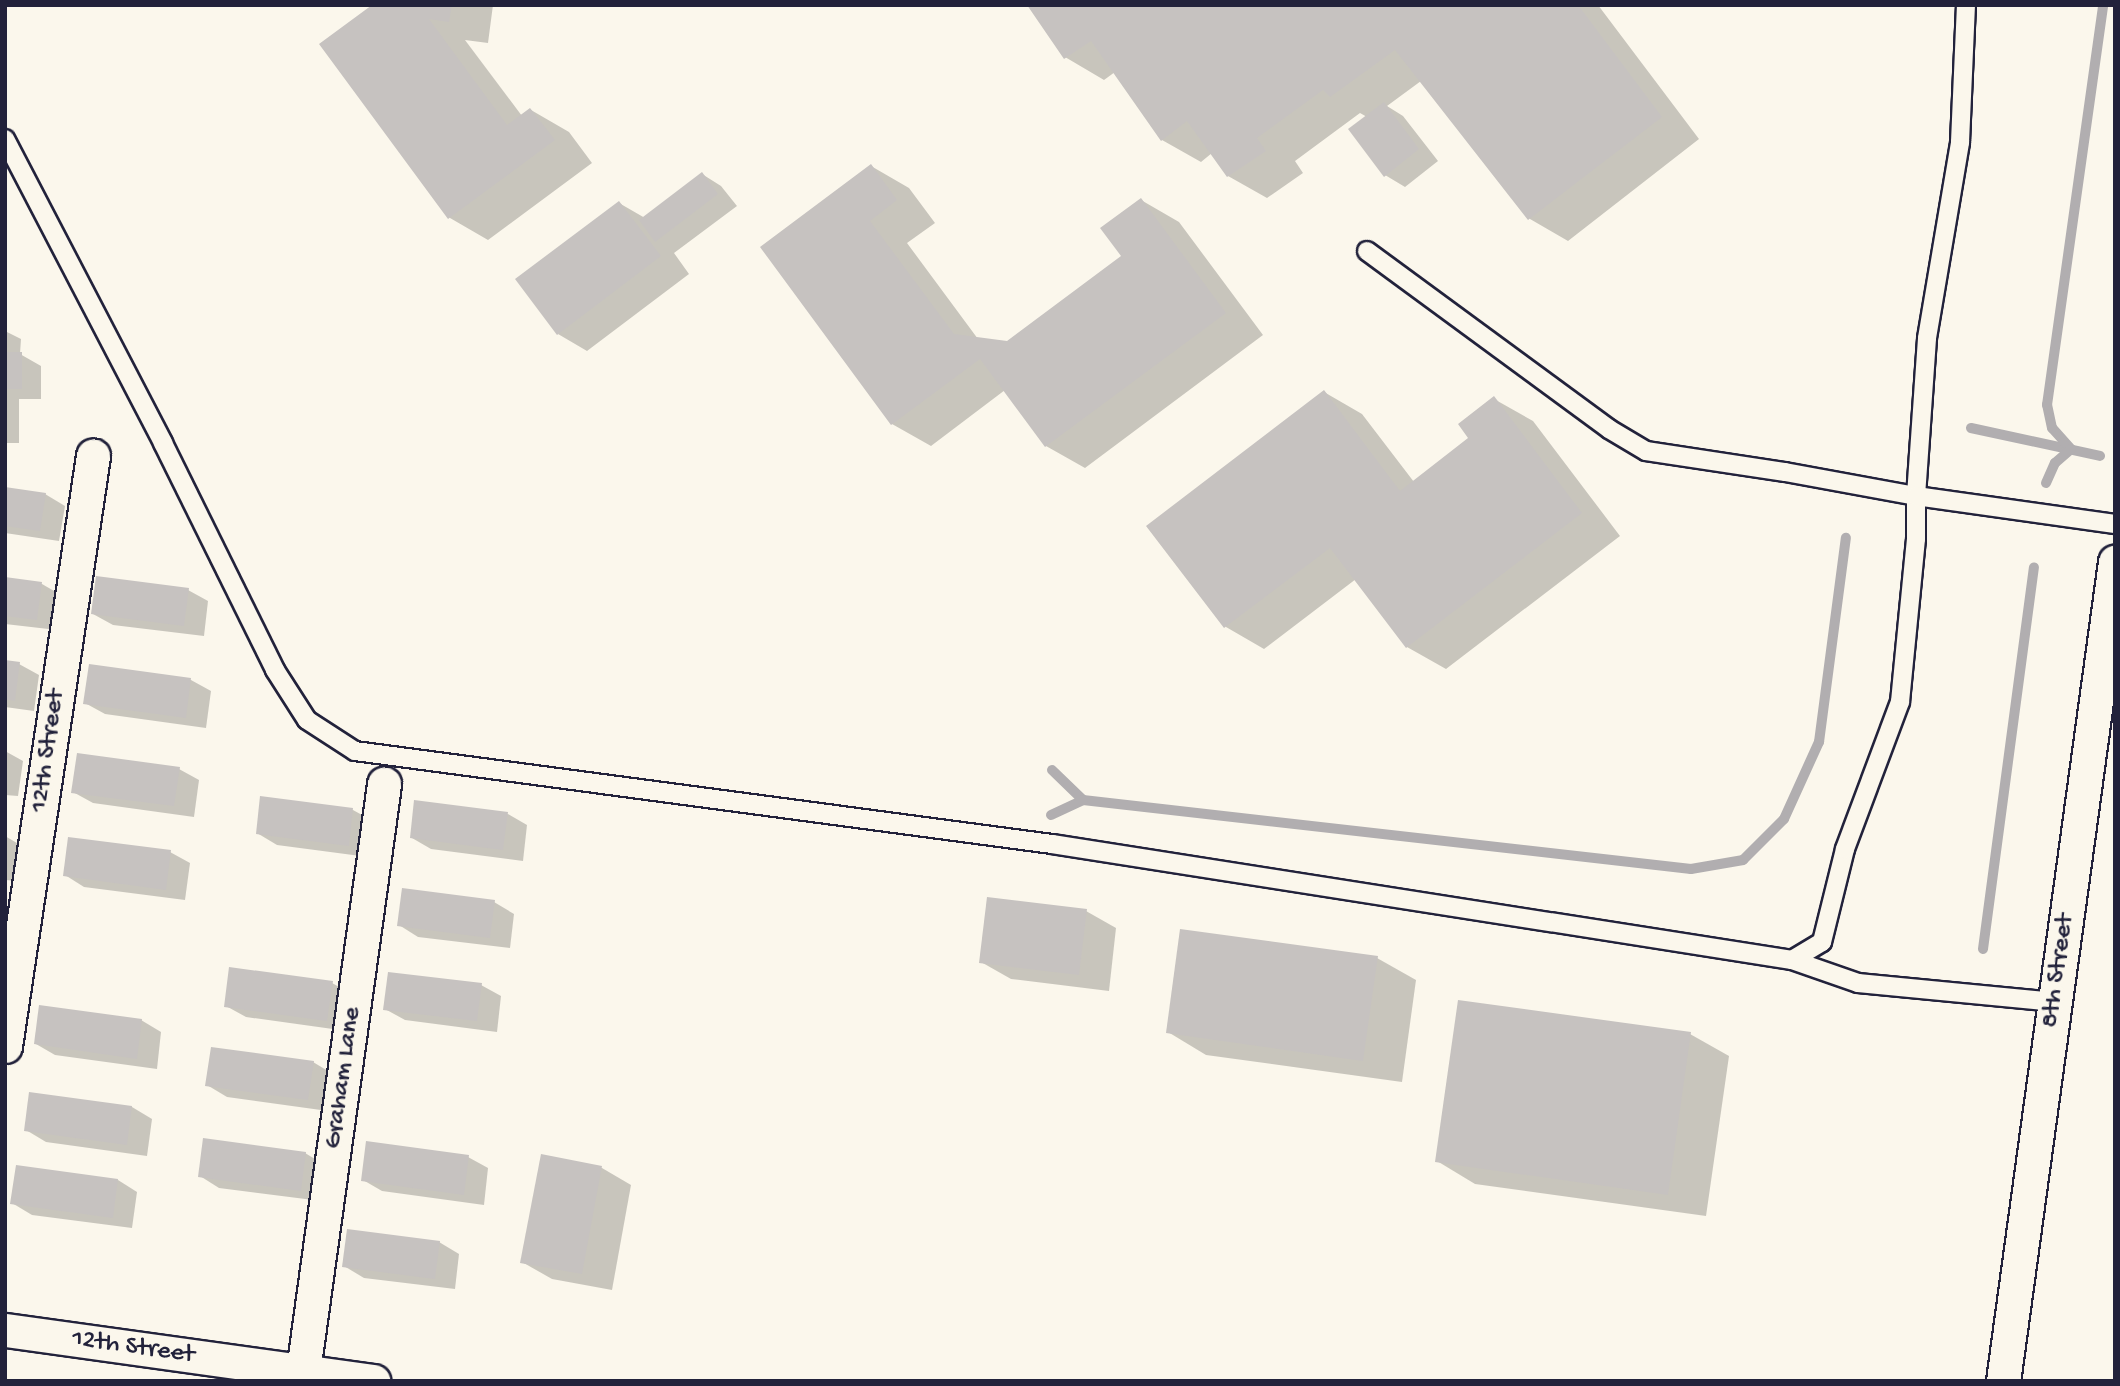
<!DOCTYPE html>
<style>
body{margin:0}
#map{position:relative;width:2120px;height:1386px;overflow:hidden;background:#fbf7ec;font-family:"Gochi Hand",sans-serif}
div>[style]{position:absolute}
.shadow>*{inset:0;background:#0003}
.stream>*{height:10px;margin:-5px;padding:0 5px;transform-origin:5px;border-radius:5px;background:#b1aeb0}
.building>*{inset:0;background:#c6c2c0}
.roads{filter:drop-shadow(2px 0 #22223b) drop-shadow(-2px 0 #22223b) drop-shadow(0 2px #22223b) drop-shadow(0 -2px #22223b)}
.lane>*{height:18px;margin:-9px;padding:0 9px;transform-origin:9px;border-radius:9px;background:#fbf7ec}
.street>*{height:33px;margin:-16.5px;padding:0 16.5px;transform-origin:16.5px;border-radius:16.5px;background:#fbf7ec}
span{translate:-50% -50%;white-space:nowrap;text-align:center;line-height:1.15;-webkit-text-stroke:7px #fbf7ec;paint-order:stroke}
.street-label{font-size:26px;color:#22223b}
.frame{position:absolute;inset:0;border:7px solid #22223b;pointer-events:none}
</style>
<div id="map">
<div class="shadow">
<div style="clip-path:polygon(375px 5px,493px 5px,488px 43px,465px 40px,522px 116px,531px 110px,569px 132px,592px 163px,488px 240px,450px 218px,322px 44px)"></div>
<div style="clip-path:polygon(1029px 5px,1598px 5px,1699px 139px,1568px 241px,1530px 219px,1421px 81px,1387px 106px,1403px 116px,1438px 161px,1405px 187px,1385px 175px,1367px 117px,1360px 113px,1295px 161px,1303px 173px,1267px 198px,1228px 176px,1212px 153px,1201px 162px,1162px 140px,1115px 72px,1104px 80px,1065px 57px)"></div>
<div style="clip-path:polygon(871px 166px,909px 188px,935px 223px,907px 243px,978px 339px,1007px 343px,1123px 256px,1141px 200px,1179px 222px,1263px 335px,1085px 468px,1046px 446px,1005px 390px,931px 446px,892px 424px,762px 247px)"></div>
<div style="clip-path:polygon(702px 174px,721px 186px,737px 206px,674px 253px,689px 274px,587px 351px,558px 334px,619px 203px,645px 218px)"></div>
<div style="clip-path:polygon(5px 331px,21px 339px,20px 354px,41px 366px,41px 399px,19px 399px,19px 443px,5px 443px)"></div>
<div style="clip-path:polygon(1324px 392px,1362px 414px,1414px 482px,1471px 439px,1494px 399px,1533px 421px,1620px 536px,1446px 669px,1407px 647px,1356px 579px,1264px 649px,1226px 627px,1149px 527px)"></div>
<div style="clip-path:polygon(5px 489px,45px 494px,65px 506px,59px 541px,5px 533px)"></div>
<div style="clip-path:polygon(5px 579px,42px 584px,61px 595px,57px 630px,5px 624px)"></div>
<div style="clip-path:polygon(188px 590px,208px 601px,204px 636px,113px 625px,93px 614px)"></div>
<div style="clip-path:polygon(5px 662px,19px 664px,39px 675px,34px 711px,5px 707px)"></div>
<div style="clip-path:polygon(90px 666px,191px 680px,211px 691px,206px 728px,105px 714px,85px 703px)"></div>
<div style="clip-path:polygon(5px 751px,23px 761px,18px 796px,5px 795px)"></div>
<div style="clip-path:polygon(179px 769px,199px 780px,194px 817px,93px 803px,73px 792px)"></div>
<div style="clip-path:polygon(353px 810px,373px 821px,368px 857px,277px 845px,257px 833px)"></div>
<div style="clip-path:polygon(508px 814px,527px 825px,523px 861px,431px 849px,412px 838px)"></div>
<div style="clip-path:polygon(5px 836px,22px 846px,18px 881px,5px 880px)"></div>
<div style="clip-path:polygon(170px 852px,190px 863px,185px 900px,84px 887px,65px 875px)"></div>
<div style="clip-path:polygon(494px 902px,514px 914px,510px 948px,418px 937px,399px 925px)"></div>
<div style="clip-path:polygon(1086px 911px,1116px 928px,1109px 991px,1011px 979px,981px 962px)"></div>
<div style="clip-path:polygon(1377px 958px,1416px 980px,1402px 1082px,1206px 1055px,1168px 1032px)"></div>
<div style="clip-path:polygon(332px 983px,352px 994px,347px 1031px,246px 1017px,226px 1006px)"></div>
<div style="clip-path:polygon(481px 985px,501px 996px,497px 1032px,405px 1020px,385px 1009px)"></div>
<div style="clip-path:polygon(141px 1020px,161px 1032px,157px 1069px,55px 1055px,36px 1044px)"></div>
<div style="clip-path:polygon(1690px 1034px,1729px 1056px,1706px 1216px,1475px 1184px,1437px 1161px)"></div>
<div style="clip-path:polygon(313px 1062px,333px 1074px,328px 1111px,227px 1097px,207px 1085px)"></div>
<div style="clip-path:polygon(31px 1094px,132px 1107px,152px 1119px,147px 1156px,46px 1142px,26px 1130px)"></div>
<div style="clip-path:polygon(305px 1153px,325px 1165px,321px 1201px,219px 1188px,200px 1176px)"></div>
<div style="clip-path:polygon(542px 1156px,602px 1168px,631px 1185px,612px 1290px,552px 1279px,522px 1262px)"></div>
<div style="clip-path:polygon(468px 1157px,488px 1168px,484px 1205px,382px 1191px,363px 1180px)"></div>
<div style="clip-path:polygon(118px 1180px,137px 1192px,132px 1228px,32px 1215px,12px 1203px)"></div>
<div style="clip-path:polygon(439px 1242px,459px 1254px,455px 1289px,364px 1278px,344px 1266px)"></div>
</div>
<div class="stream">
<div style="left:1971px;top:428px;width:132px;rotate:12.2deg"></div>
<div style="left:2071px;top:449px;width:28px;rotate:-132deg"></div>
<div style="left:2052px;top:428px;width:24px;rotate:-102deg"></div>
<div style="left:2047px;top:405px;width:404px;rotate:-82deg"></div>
<div style="left:2046px;top:483px;width:22px;rotate:-66deg"></div>
<div style="left:2055px;top:463px;width:21px;rotate:-41deg"></div>
<div style="left:1052px;top:770px;width:43px;rotate:44.1deg"></div>
<div style="left:1083px;top:800px;width:612px;rotate:6.47deg"></div>
<div style="left:1691px;top:869px;width:53px;rotate:-9.8deg"></div>
<div style="left:1743px;top:860px;width:58px;rotate:-45deg"></div>
<div style="left:1784px;top:819px;width:85px;rotate:-65.6deg"></div>
<div style="left:1819px;top:742px;width:206px;rotate:-82.5deg"></div>
<div style="left:1051px;top:815px;width:35px;rotate:-25deg"></div>
<div style="left:1983px;top:949px;width:385px;rotate:-82.4deg"></div>
</div>
<div class="building">
<div style="clip-path:polygon(372px 5px,452px 5px,449px 22px,429px 19px,507px 125px,530px 108px,555px 140px,448px 219px,319px 44px)"></div>
<div style="clip-path:polygon(1027px 5px,1578px 5px,1662px 117px,1528px 220px,1395px 50px,1330px 97px,1323px 90px,1257px 138px,1266px 151px,1227px 177px,1187px 121px,1161px 141px,1091px 41px,1064px 59px)"></div>
<div style="clip-path:polygon(1384px 102px,1419px 149px,1384px 177px,1348px 129px)"></div>
<div style="clip-path:polygon(871px 164px,897px 200px,870px 221px,954px 334px,1007px 341px,1121px 256px,1100px 228px,1141px 198px,1226px 313px,1045px 447px,980px 359px,891px 425px,760px 247px)"></div>
<div style="clip-path:polygon(702px 172px,718px 194px,655px 242px,639px 220px)"></div>
<div style="clip-path:polygon(619px 201px,661px 256px,557px 335px,515px 279px)"></div>
<div style="clip-path:polygon(5px 352px,22px 352px,22px 389px,5px 389px)"></div>
<div style="clip-path:polygon(1324px 390px,1400px 491px,1468px 438px,1458px 424px,1494px 396px,1582px 513px,1406px 648px,1330px 548px,1224px 628px,1146px 526px)"></div>
<div style="clip-path:polygon(5px 487px,46px 493px,40px 531px,5px 526px)"></div>
<div style="clip-path:polygon(96px 576px,189px 588px,184px 626px,91px 614px)"></div>
<div style="clip-path:polygon(5px 577px,42px 582px,37px 620px,5px 616px)"></div>
<div style="clip-path:polygon(5px 660px,20px 662px,15px 701px,5px 699px)"></div>
<div style="clip-path:polygon(89px 664px,191px 678px,186px 718px,83px 704px)"></div>
<div style="clip-path:polygon(77px 753px,180px 767px,174px 806px,71px 793px)"></div>
<div style="clip-path:polygon(260px 796px,353px 808px,349px 846px,256px 834px)"></div>
<div style="clip-path:polygon(414px 800px,508px 812px,503px 850px,410px 838px)"></div>
<div style="clip-path:polygon(68px 837px,171px 850px,166px 890px,63px 876px)"></div>
<div style="clip-path:polygon(402px 888px,495px 900px,490px 938px,397px 926px)"></div>
<div style="clip-path:polygon(987px 897px,1087px 909px,1079px 975px,979px 963px)"></div>
<div style="clip-path:polygon(1180px 929px,1378px 956px,1363px 1061px,1166px 1033px)"></div>
<div style="clip-path:polygon(229px 967px,333px 981px,327px 1021px,224px 1007px)"></div>
<div style="clip-path:polygon(388px 972px,482px 983px,477px 1021px,383px 1010px)"></div>
<div style="clip-path:polygon(1458px 1000px,1691px 1032px,1668px 1195px,1435px 1162px)"></div>
<div style="clip-path:polygon(39px 1005px,142px 1019px,137px 1059px,34px 1044px)"></div>
<div style="clip-path:polygon(211px 1047px,314px 1061px,308px 1100px,205px 1086px)"></div>
<div style="clip-path:polygon(29px 1092px,132px 1106px,127px 1145px,24px 1131px)"></div>
<div style="clip-path:polygon(203px 1138px,306px 1152px,301px 1191px,198px 1177px)"></div>
<div style="clip-path:polygon(366px 1141px,469px 1155px,464px 1195px,361px 1181px)"></div>
<div style="clip-path:polygon(541px 1154px,602px 1166px,582px 1274px,520px 1263px)"></div>
<div style="clip-path:polygon(16px 1165px,118px 1179px,113px 1218px,10px 1204px)"></div>
<div style="clip-path:polygon(347px 1229px,440px 1241px,435px 1279px,342px 1267px)"></div>
</div>
<div class="roads">
<div class="lane">
<div style="left:5px;top:139px;width:343px;rotate:62.5deg"></div>
<div style="left:163px;top:443px;width:253px;rotate:63.7deg"></div>
<div style="left:275px;top:670px;width:59px;rotate:57.4deg"></div>
<div style="left:307px;top:720px;width:57px;rotate:32.9deg"></div>
<div style="left:355px;top:751px;width:703px;rotate:7.6deg"></div>
<div style="left:1052px;top:844px;width:749px;rotate:8.91deg"></div>
<div style="left:1792px;top:960px;width:35px;rotate:-31deg"></div>
<div style="left:1822px;top:942px;width:96px;rotate:-76.1deg"></div>
<div style="left:1845px;top:849px;width:157px;rotate:-69.5deg"></div>
<div style="left:1900px;top:702px;width:164px;rotate:-84.4deg"></div>
<div style="left:1916px;top:539px;width:43px;rotate:-90deg"></div>
<div style="left:1916px;top:496px;width:158px;rotate:-86deg"></div>
<div style="left:1927px;top:338px;width:199px;rotate:-80.4deg"></div>
<div style="left:1960px;top:142px;width:137px;rotate:-87.5deg"></div>
<div style="left:1367px;top:251px;width:300px;rotate:36.3deg"></div>
<div style="left:1609px;top:429px;width:43px;rotate:30.7deg"></div>
<div style="left:1646px;top:451px;width:141px;rotate:8.6deg"></div>
<div style="left:1785px;top:472px;width:133px;rotate:10.4deg"></div>
<div style="left:1916px;top:496px;width:201px;rotate:8deg"></div>
<div style="left:1792px;top:960px;width:70px;rotate:19.2deg"></div>
<div style="left:1858px;top:983px;width:198px;rotate:5.5deg"></div>
</div>
<div class="street">
<div style="left:5px;top:1046px;width:597px;rotate:-81.52deg"></div>
<div style="left:5px;top:1330px;width:372px;rotate:7.9deg"></div>
<div style="left:303px;top:1371px;width:593px;rotate:-82.14deg"></div>
<div style="left:2003px;top:1381px;width:827px;rotate:-82.21deg"></div>
</div>
</div>
<div class="street-label">
<span style="left:49px;top:751px;rotate:-82deg">12th Street</span>
<span style="left:2059px;top:971px;rotate:-82deg">8th Street</span>
<span style="left:344px;top:1078px;rotate:-82deg">Graham Lane</span>
<span style="left:133px;top:1348px;rotate:8deg">12th Street</span>
</div>
<div class="frame"></div>
</div>
